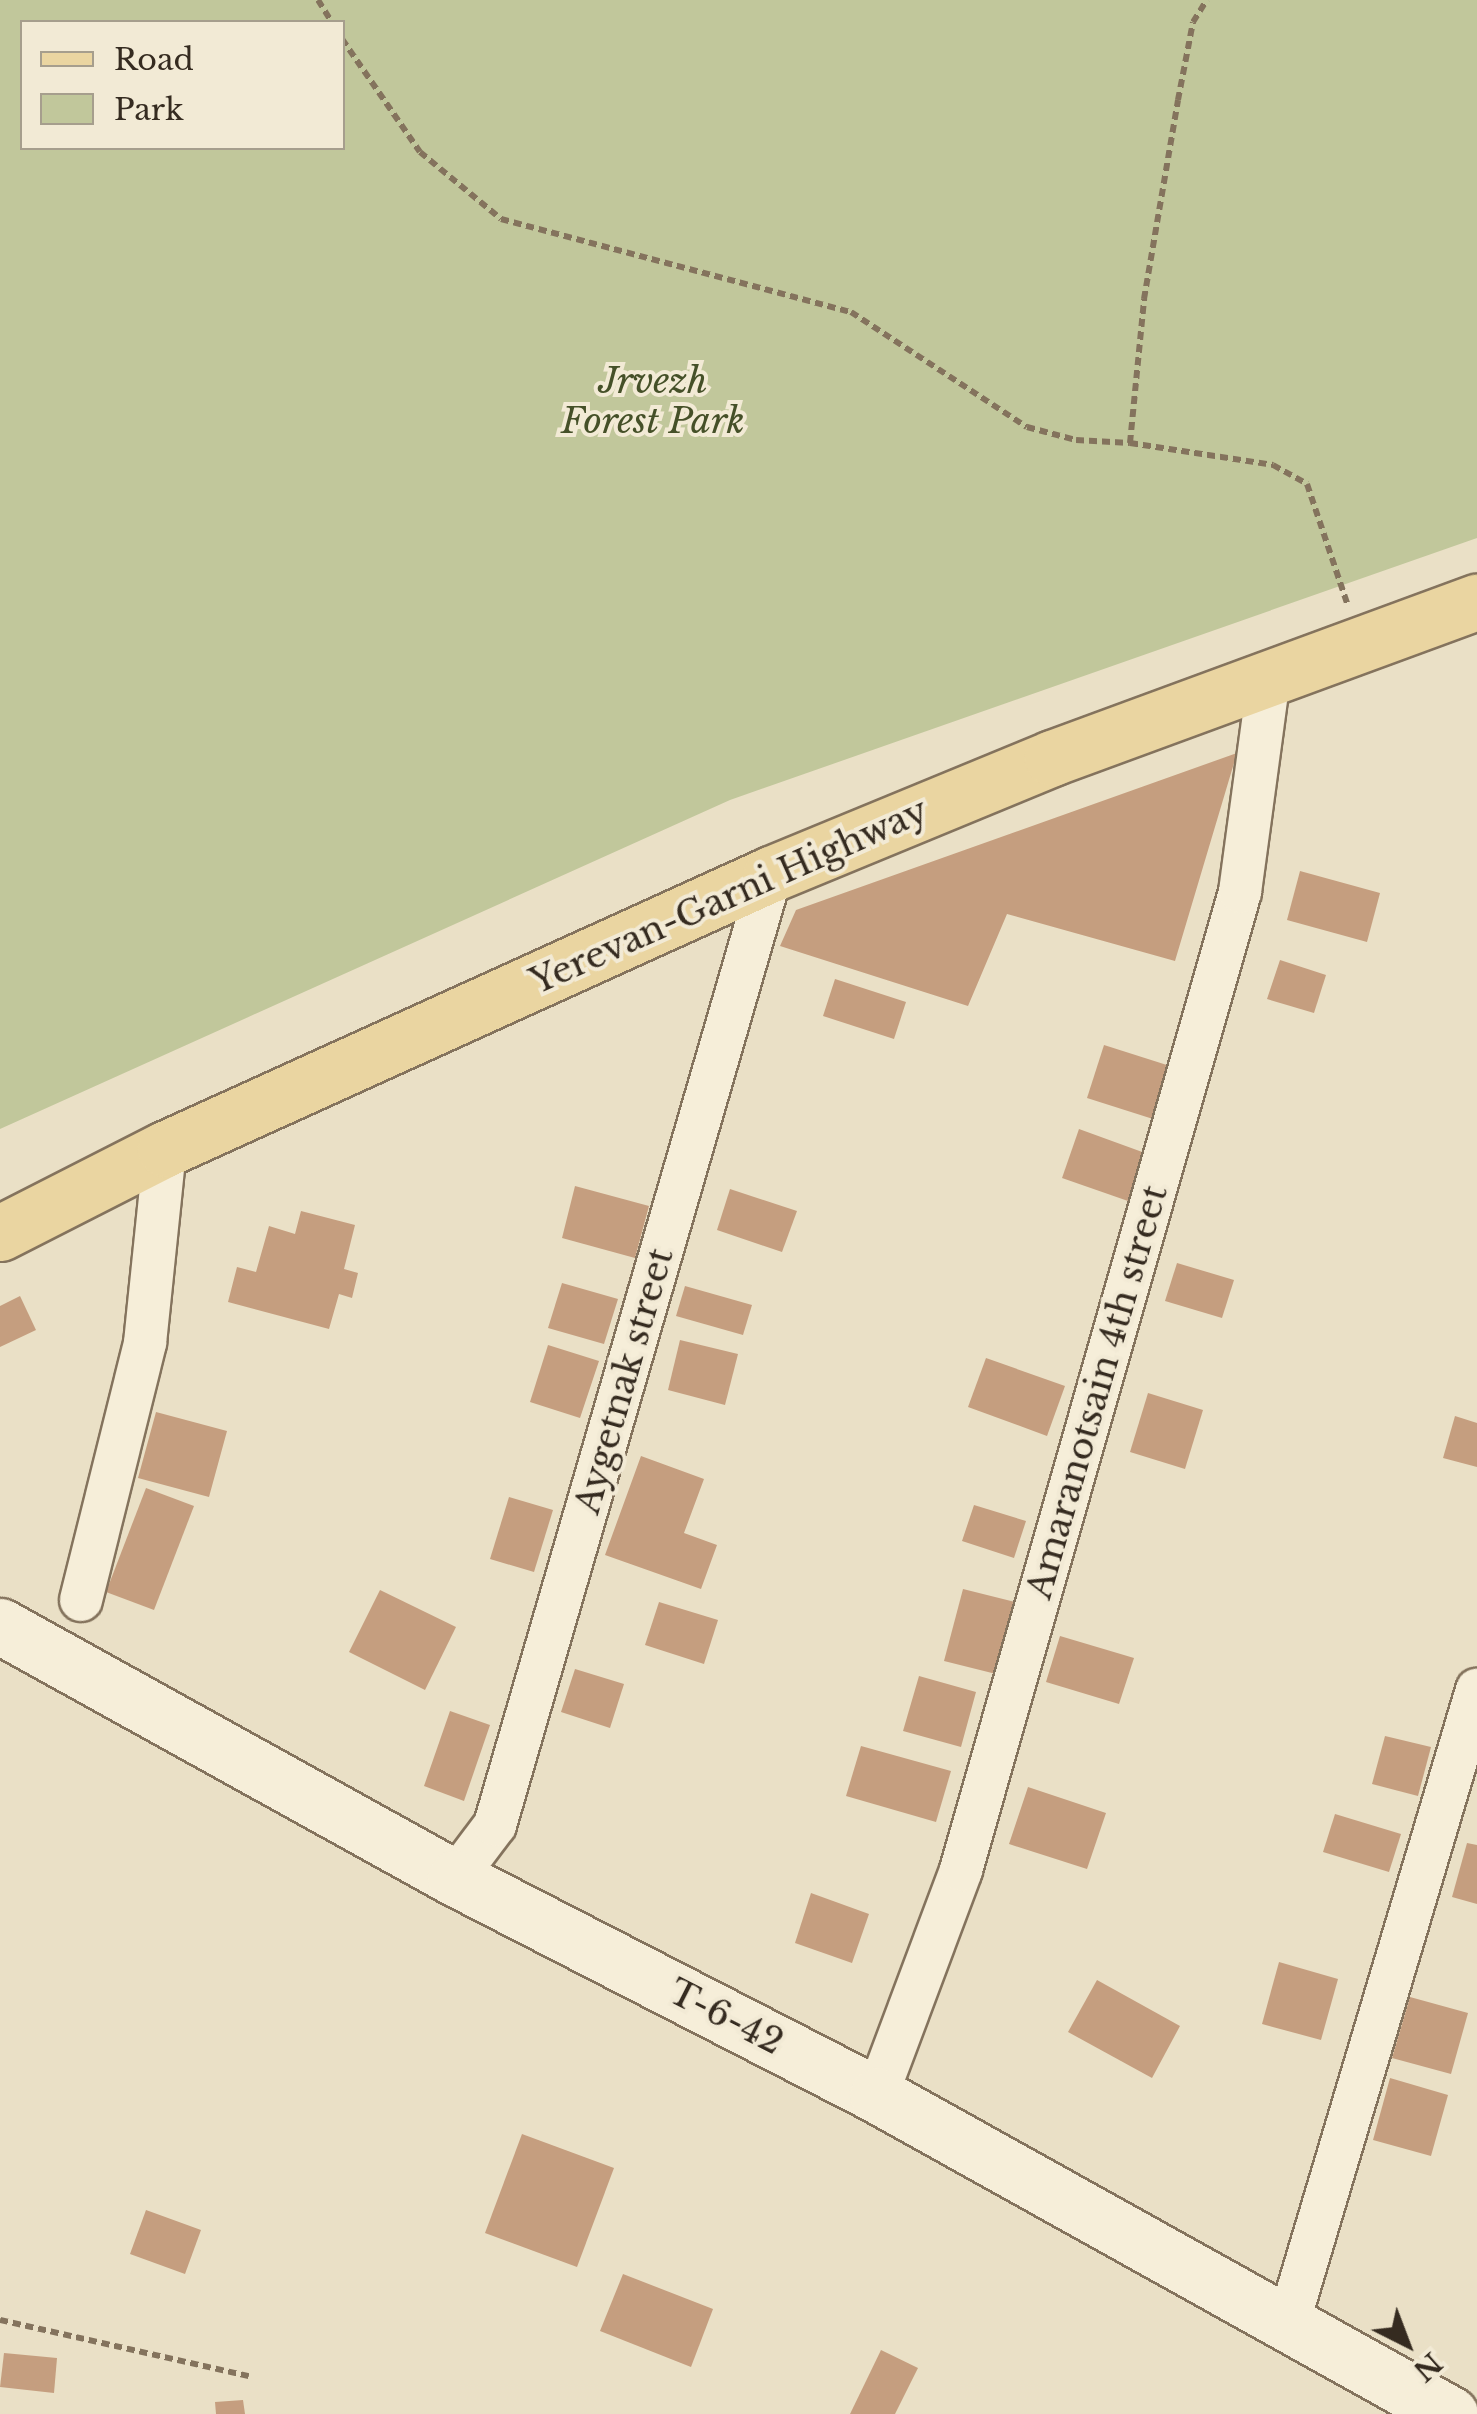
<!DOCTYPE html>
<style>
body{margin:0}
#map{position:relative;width:1477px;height:2414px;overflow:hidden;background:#eae0c6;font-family:"Libre Baskerville",serif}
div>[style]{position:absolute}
.green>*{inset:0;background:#c1c79b}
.building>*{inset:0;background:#c59e7f}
.path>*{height:6px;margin-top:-3px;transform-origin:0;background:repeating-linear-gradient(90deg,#84735d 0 8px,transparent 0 13px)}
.roads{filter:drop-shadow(2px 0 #84735d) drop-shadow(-2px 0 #84735d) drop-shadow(0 2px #84735d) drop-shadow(0 -2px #84735d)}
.street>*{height:42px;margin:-21px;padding:0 21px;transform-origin:21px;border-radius:21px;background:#f6eed9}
.secondary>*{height:55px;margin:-27.5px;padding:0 27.5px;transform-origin:27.5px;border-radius:27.5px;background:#f6eed9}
.primary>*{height:55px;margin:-27.5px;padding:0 27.5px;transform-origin:27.5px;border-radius:27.5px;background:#ead5a1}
span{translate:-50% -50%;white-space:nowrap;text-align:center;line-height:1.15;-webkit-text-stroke:8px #f2ead5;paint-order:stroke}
.park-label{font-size:35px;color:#455028;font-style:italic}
.street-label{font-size:35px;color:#352b20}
.legend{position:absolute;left:20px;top:20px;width:325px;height:130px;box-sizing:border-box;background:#f2ead5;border:2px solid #a69e8d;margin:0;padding:12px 18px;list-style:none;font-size:30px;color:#352b20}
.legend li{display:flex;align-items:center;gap:20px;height:50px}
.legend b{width:50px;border:2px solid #a69e8d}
.north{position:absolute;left:1357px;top:2294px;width:100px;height:100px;-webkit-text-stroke:8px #f2ead5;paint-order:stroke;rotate:138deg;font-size:28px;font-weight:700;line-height:40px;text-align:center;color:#352b20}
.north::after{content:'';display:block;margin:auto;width:35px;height:45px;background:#352b20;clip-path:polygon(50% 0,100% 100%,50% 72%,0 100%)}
</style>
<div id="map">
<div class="green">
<div style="clip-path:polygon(evenodd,0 0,1477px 0,1477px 538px,730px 800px,0 1129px,0 0,22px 22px,342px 22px,342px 148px,22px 148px,22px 22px)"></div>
</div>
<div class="building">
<div style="clip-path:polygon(1237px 753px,1175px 961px,1007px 914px,968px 1006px,780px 946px,796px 910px)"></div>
<div style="clip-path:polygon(1300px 871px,1380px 893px,1367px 942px,1287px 920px)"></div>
<div style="clip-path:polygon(1280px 960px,1326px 975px,1314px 1013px,1267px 999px)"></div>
<div style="clip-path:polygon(835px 979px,906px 1002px,894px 1039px,823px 1016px)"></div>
<div style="clip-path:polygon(1104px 1045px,1170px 1066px,1153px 1119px,1087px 1098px)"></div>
<div style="clip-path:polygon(1079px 1129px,1145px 1153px,1128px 1201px,1062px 1178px)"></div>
<div style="clip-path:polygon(575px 1186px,649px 1206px,635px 1258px,562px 1238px)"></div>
<div style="clip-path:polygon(730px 1189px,797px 1211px,782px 1252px,717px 1230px)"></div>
<div style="clip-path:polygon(301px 1211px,355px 1225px,344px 1269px,358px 1273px,352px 1298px,339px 1294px,329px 1329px,228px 1302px,237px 1267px,256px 1272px,269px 1226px,295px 1234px)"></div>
<div style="clip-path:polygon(1177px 1263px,1234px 1280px,1222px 1318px,1165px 1301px)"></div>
<div style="clip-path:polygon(562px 1283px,618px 1299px,604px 1344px,548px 1328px)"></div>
<div style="clip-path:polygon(685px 1286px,752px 1305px,743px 1335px,676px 1316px)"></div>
<div style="clip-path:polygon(20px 1296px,36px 1330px,0 1347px,0 1306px)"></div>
<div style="clip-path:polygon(680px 1340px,738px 1354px,725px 1405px,668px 1390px)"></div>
<div style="clip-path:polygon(548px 1345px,599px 1361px,580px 1418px,530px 1402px)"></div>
<div style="clip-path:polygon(986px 1358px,1065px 1386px,1047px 1436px,968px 1407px)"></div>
<div style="clip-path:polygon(1148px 1393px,1203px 1410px,1185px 1469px,1130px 1452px)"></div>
<div style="clip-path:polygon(156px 1412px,227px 1431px,209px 1497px,138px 1478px)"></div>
<div style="clip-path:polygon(1455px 1416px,1477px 1423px,1477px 1467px,1443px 1458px)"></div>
<div style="clip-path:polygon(641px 1456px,704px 1479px,684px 1533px,717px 1545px,701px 1589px,605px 1555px)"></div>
<div style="clip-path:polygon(146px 1488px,194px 1506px,154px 1610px,106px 1592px)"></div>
<div style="clip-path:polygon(509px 1497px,553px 1510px,534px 1572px,490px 1559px)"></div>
<div style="clip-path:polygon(974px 1505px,1026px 1521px,1014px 1558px,962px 1541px)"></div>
<div style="clip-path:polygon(963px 1589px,1015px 1602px,996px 1674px,944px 1661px)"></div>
<div style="clip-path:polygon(380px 1590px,456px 1627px,425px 1690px,349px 1652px)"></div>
<div style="clip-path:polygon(659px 1602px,718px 1620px,704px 1664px,645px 1645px)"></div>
<div style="clip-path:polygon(1060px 1636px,1134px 1658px,1119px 1704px,1046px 1682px)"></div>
<div style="clip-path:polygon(575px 1669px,624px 1684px,610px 1728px,561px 1712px)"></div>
<div style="clip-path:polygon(919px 1676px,976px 1692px,961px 1747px,903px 1731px)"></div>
<div style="clip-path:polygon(450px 1711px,490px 1725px,464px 1801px,424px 1786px)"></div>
<div style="clip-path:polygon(1385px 1736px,1431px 1747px,1418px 1796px,1372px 1784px)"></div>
<div style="clip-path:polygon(861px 1746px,951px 1771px,936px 1822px,846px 1796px)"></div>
<div style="clip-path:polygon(1028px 1787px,1106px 1813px,1087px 1869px,1009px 1844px)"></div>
<div style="clip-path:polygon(1335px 1814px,1401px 1834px,1389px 1872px,1323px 1852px)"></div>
<div style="clip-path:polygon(1467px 1843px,1477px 1845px,1477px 1904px,1452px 1897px)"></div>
<div style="clip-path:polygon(811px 1893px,869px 1914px,852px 1963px,795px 1943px)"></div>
<div style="clip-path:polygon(1279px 1962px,1338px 1979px,1321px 2040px,1262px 2024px)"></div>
<div style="clip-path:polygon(1097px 1980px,1180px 2026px,1152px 2078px,1068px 2032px)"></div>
<div style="clip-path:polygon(1410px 1997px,1468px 2013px,1451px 2074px,1392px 2058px)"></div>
<div style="clip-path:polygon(1390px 2078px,1448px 2095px,1431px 2156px,1373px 2140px)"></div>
<div style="clip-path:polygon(522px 2134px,614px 2168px,577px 2267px,485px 2233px)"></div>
<div style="clip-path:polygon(146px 2210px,201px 2230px,185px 2274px,130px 2254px)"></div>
<div style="clip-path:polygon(623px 2274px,713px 2309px,691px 2367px,600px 2331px)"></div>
<div style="clip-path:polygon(881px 2350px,918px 2368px,895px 2414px,850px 2414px)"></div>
<div style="clip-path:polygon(4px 2353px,57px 2358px,54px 2393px,0 2387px)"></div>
<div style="clip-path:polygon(243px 2400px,245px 2414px,216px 2414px,215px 2402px)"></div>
</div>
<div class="path">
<div style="left:318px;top:0;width:26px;rotate:58deg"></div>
<div style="left:342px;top:39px;width:137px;rotate:55.4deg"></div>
<div style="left:420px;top:152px;width:105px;rotate:39.6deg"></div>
<div style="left:501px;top:219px;width:362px;rotate:14.9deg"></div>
<div style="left:851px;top:312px;width:210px;rotate:33.2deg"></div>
<div style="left:1027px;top:427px;width:51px;rotate:14.9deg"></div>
<div style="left:1076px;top:440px;width:54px;rotate:3.2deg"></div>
<div style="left:1130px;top:443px;width:145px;rotate:8.7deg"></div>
<div style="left:1273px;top:465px;width:39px;rotate:29deg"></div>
<div style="left:1307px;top:484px;width:126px;rotate:71.4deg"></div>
<div style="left:1130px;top:443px;width:145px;rotate:-84.4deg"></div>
<div style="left:1144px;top:299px;width:202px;rotate:-80.3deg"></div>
<div style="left:1178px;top:100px;width:79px;rotate:-79.1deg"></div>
<div style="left:1193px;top:22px;width:26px;rotate:-58deg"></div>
<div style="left:0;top:2320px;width:255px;rotate:12.7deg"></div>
</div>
<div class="roads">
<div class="street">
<div style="left:81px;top:1600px;width:265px;rotate:-76deg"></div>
<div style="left:145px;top:1343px;width:195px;rotate:-84.1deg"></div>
<div style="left:455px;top:1878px;width:66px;rotate:-53deg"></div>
<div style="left:495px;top:1825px;width:990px;rotate:-73.82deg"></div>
<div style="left:877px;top:2095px;width:240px;rotate:-69.5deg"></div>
<div style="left:961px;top:1870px;width:1017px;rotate:-74.08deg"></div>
<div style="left:1240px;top:892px;width:217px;rotate:-82.3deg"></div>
<div style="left:1288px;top:2324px;width:662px;rotate:-73.4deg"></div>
</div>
<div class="secondary">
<div style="left:0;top:1626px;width:520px;rotate:28.98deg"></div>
<div style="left:455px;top:1878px;width:475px;rotate:27.2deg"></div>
<div style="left:877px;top:2095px;width:656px;rotate:29.11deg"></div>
</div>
<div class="primary">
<div style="left:0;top:1233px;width:185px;rotate:-27deg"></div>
<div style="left:165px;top:1149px;width:665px;rotate:-24.41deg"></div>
<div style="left:771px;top:874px;width:304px;rotate:-22.4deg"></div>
<div style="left:1052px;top:758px;width:453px;rotate:-20.2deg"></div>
</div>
</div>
<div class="park-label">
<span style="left:653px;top:401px">Jrvezh<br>Forest Park</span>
</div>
<div class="street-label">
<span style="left:729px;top:896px;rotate:-24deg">Yerevan-Garni Highway</span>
<span style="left:624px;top:1381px;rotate:-74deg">Aygetnak street</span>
<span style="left:1097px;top:1392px;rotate:-74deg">Amaranotsain 4th street</span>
<span style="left:726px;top:2017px;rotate:27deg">T-6-42</span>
</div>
<ul class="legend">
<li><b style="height:12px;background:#ead5a1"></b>Road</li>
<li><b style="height:28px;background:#c1c79b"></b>Park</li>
</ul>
<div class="north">N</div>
</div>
